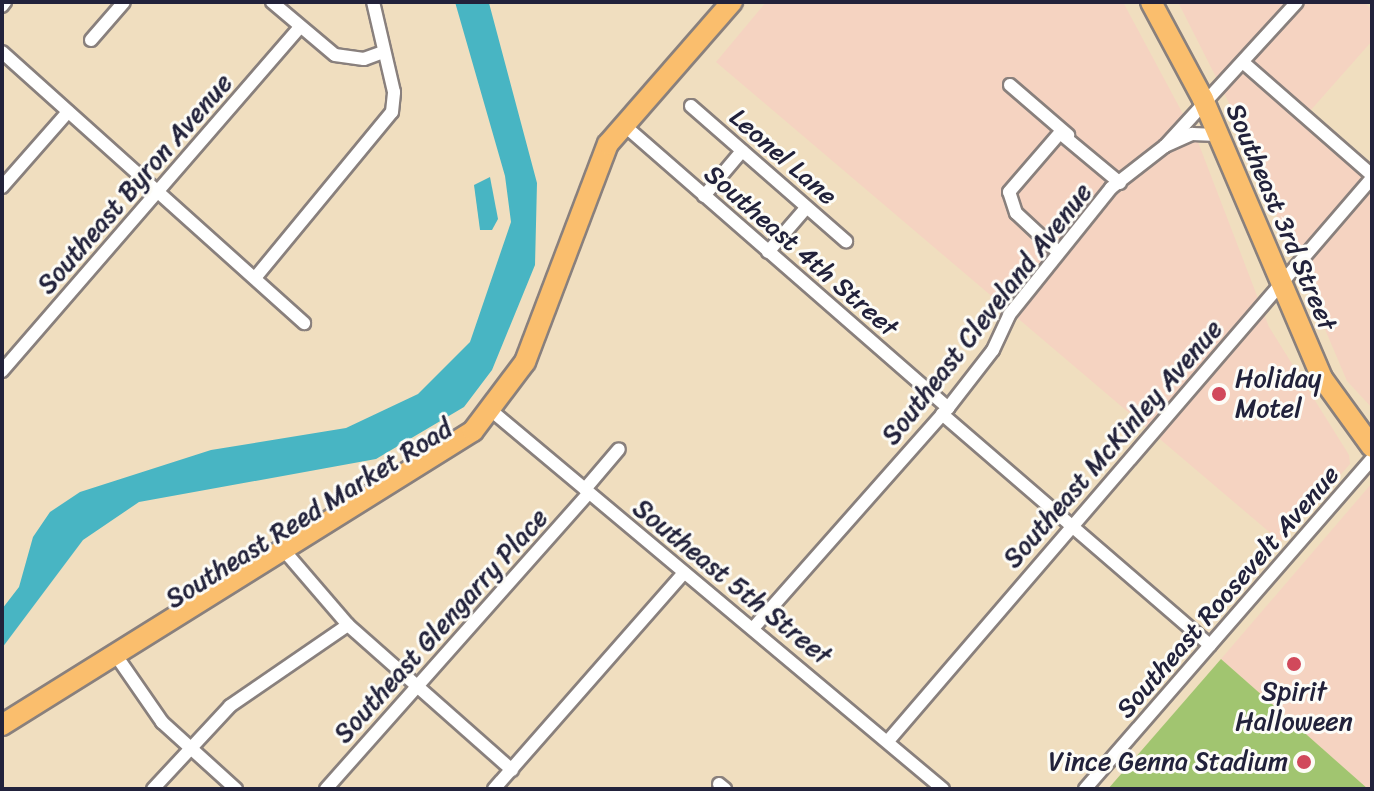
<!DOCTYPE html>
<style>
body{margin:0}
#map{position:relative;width:1374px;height:791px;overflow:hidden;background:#f0debf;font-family:Sriracha,sans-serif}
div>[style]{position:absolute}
.built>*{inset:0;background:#f5d3c1}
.green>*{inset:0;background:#a1c570}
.water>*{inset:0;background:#48b5c3}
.roads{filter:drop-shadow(2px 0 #89807d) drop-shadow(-2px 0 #89807d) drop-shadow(0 2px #89807d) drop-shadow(0 -2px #89807d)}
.street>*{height:12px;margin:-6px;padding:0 6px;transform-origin:6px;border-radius:6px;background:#fff}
.primary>*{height:20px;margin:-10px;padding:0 10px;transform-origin:10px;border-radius:10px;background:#fabe6d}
.dots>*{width:22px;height:22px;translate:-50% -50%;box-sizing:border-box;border:4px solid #fdfcf7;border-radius:50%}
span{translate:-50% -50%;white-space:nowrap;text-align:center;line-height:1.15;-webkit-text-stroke:6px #fdfcf7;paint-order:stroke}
.street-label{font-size:26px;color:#22223b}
.poi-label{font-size:26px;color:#22223b}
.left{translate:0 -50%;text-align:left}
.right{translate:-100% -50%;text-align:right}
.frame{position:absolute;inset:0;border:4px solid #22223b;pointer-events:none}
</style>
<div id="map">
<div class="built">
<div style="clip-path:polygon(766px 2px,1123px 2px,1198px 142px,1269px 327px,1349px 455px,1350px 464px,1281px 542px,716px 62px)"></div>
<div style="clip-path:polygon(1178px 2px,1364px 2px,1372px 10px,1372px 41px,1310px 111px,1372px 165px,1372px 408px,1347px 381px,1229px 103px)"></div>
<div style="clip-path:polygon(1372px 483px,1372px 789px,1368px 789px,1221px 659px)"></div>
</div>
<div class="green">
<div style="clip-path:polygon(1221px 659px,1368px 789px,1108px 789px)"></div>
</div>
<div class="water">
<div style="clip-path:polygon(455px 2px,489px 3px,537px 183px,535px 265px,492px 370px,464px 407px,376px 459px,139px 502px,83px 540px,2px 648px,2px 609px,19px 587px,33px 537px,50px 512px,80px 492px,211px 450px,346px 428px,418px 394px,470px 342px,511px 222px,505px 176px)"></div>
<div style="clip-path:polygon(490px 177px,498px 219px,492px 230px,480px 230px,474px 185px)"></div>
</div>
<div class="roads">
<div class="street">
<div style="left:272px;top:2px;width:82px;rotate:40.1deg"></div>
<div style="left:335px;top:55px;width:29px;rotate:8deg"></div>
<div style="left:364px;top:59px;width:20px;rotate:-20deg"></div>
<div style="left:2px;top:6px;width:5px;rotate:-53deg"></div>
<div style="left:91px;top:40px;width:50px;rotate:-49deg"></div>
<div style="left:2px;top:52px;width:406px;rotate:41.9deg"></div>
<div style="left:1245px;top:64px;width:169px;rotate:41.2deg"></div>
<div style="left:1010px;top:85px;width:77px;rotate:40.8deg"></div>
<div style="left:691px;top:106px;width:206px;rotate:41.1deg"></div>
<div style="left:625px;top:126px;width:429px;rotate:41.1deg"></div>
<div style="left:1165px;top:146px;width:195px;rotate:-47.5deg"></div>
<div style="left:2px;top:187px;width:100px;rotate:-48.7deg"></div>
<div style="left:704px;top:196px;width:59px;rotate:-49.8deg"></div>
<div style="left:768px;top:252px;width:58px;rotate:-49.2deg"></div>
<div style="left:1058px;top:252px;width:57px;rotate:-137.1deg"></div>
<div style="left:1016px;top:213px;width:22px;rotate:-108deg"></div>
<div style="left:1009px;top:192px;width:78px;rotate:-49.2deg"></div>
<div style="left:1060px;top:133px;width:78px;rotate:39.8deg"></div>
<div style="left:255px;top:278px;width:215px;rotate:-50.5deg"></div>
<div style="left:392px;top:112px;width:20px;rotate:-84deg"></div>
<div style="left:394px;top:92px;width:92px;rotate:-103.1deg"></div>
<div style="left:2px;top:371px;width:455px;rotate:-49.1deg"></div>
<div style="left:493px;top:412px;width:587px;rotate:39.96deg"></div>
<div style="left:942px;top:414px;width:354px;rotate:40.8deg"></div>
<div style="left:585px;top:489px;width:52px;rotate:-49.6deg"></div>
<div style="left:281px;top:547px;width:103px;rotate:49.3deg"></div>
<div style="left:348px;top:625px;width:219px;rotate:41.5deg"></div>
<div style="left:756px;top:625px;width:290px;rotate:-48.5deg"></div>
<div style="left:948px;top:408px;width:73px;rotate:-52.2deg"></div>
<div style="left:993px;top:350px;width:38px;rotate:-65deg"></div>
<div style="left:1009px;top:315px;width:163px;rotate:-51.2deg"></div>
<div style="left:1111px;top:188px;width:68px;rotate:-37.9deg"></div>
<div style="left:1165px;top:146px;width:30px;rotate:-24deg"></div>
<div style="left:1192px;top:134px;width:26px;rotate:2deg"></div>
<div style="left:115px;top:654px;width:83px;rotate:55.3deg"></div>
<div style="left:162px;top:722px;width:100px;rotate:42.2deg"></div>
<div style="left:888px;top:741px;width:742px;rotate:-49.32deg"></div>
<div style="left:719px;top:784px;width:8px;rotate:40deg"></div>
<div style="left:153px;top:789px;width:113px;rotate:-47.1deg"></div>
<div style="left:230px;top:706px;width:143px;rotate:-34.5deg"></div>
<div style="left:326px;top:789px;width:396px;rotate:-48.4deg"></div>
<div style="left:494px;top:789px;width:288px;rotate:-48.7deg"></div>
<div style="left:1085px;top:789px;width:437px;rotate:-49deg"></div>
</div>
<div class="primary">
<div style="left:1151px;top:2px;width:110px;rotate:61.8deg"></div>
<div style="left:1203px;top:99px;width:303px;rotate:66.9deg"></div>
<div style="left:1322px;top:378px;width:85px;rotate:54.1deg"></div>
<div style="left:2px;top:725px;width:555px;rotate:-31.97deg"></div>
<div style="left:473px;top:431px;width:86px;rotate:-53deg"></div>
<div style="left:525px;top:362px;width:233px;rotate:-69.2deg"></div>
<div style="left:608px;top:144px;width:189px;rotate:-48.9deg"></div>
</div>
</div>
<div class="dots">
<div style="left:1219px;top:394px;background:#d1495b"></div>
<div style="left:1294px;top:664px;background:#d1495b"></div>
<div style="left:1304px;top:762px;background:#d1495b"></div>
</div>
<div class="street-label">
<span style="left:783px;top:157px;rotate:41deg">Leonel Lane</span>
<span style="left:135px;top:184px;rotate:-49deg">Southeast Byron Avenue</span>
<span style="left:1281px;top:217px;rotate:67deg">Southeast 3rd Street</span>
<span style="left:801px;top:251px;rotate:41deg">Southeast 4th Street</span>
<span style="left:987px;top:314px;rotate:-52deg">Southeast Cleveland Avenue</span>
<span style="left:1113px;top:444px;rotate:-49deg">Southeast McKinley Avenue</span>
<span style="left:309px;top:514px;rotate:-32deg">Southeast Reed Market Road</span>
<span style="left:732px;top:582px;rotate:39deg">Southeast 5th Street</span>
<span style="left:1228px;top:592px;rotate:-49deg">Southeast Roosevelt Avenue</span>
<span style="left:441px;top:626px;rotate:-48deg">Southeast Glengarry Place</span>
</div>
<div class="poi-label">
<span class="left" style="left:1235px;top:394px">Holiday<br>Motel</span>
<span style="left:1294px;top:707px">Spirit<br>Halloween</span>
<span class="right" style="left:1288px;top:762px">Vince Genna Stadium</span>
</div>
<div class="frame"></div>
</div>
